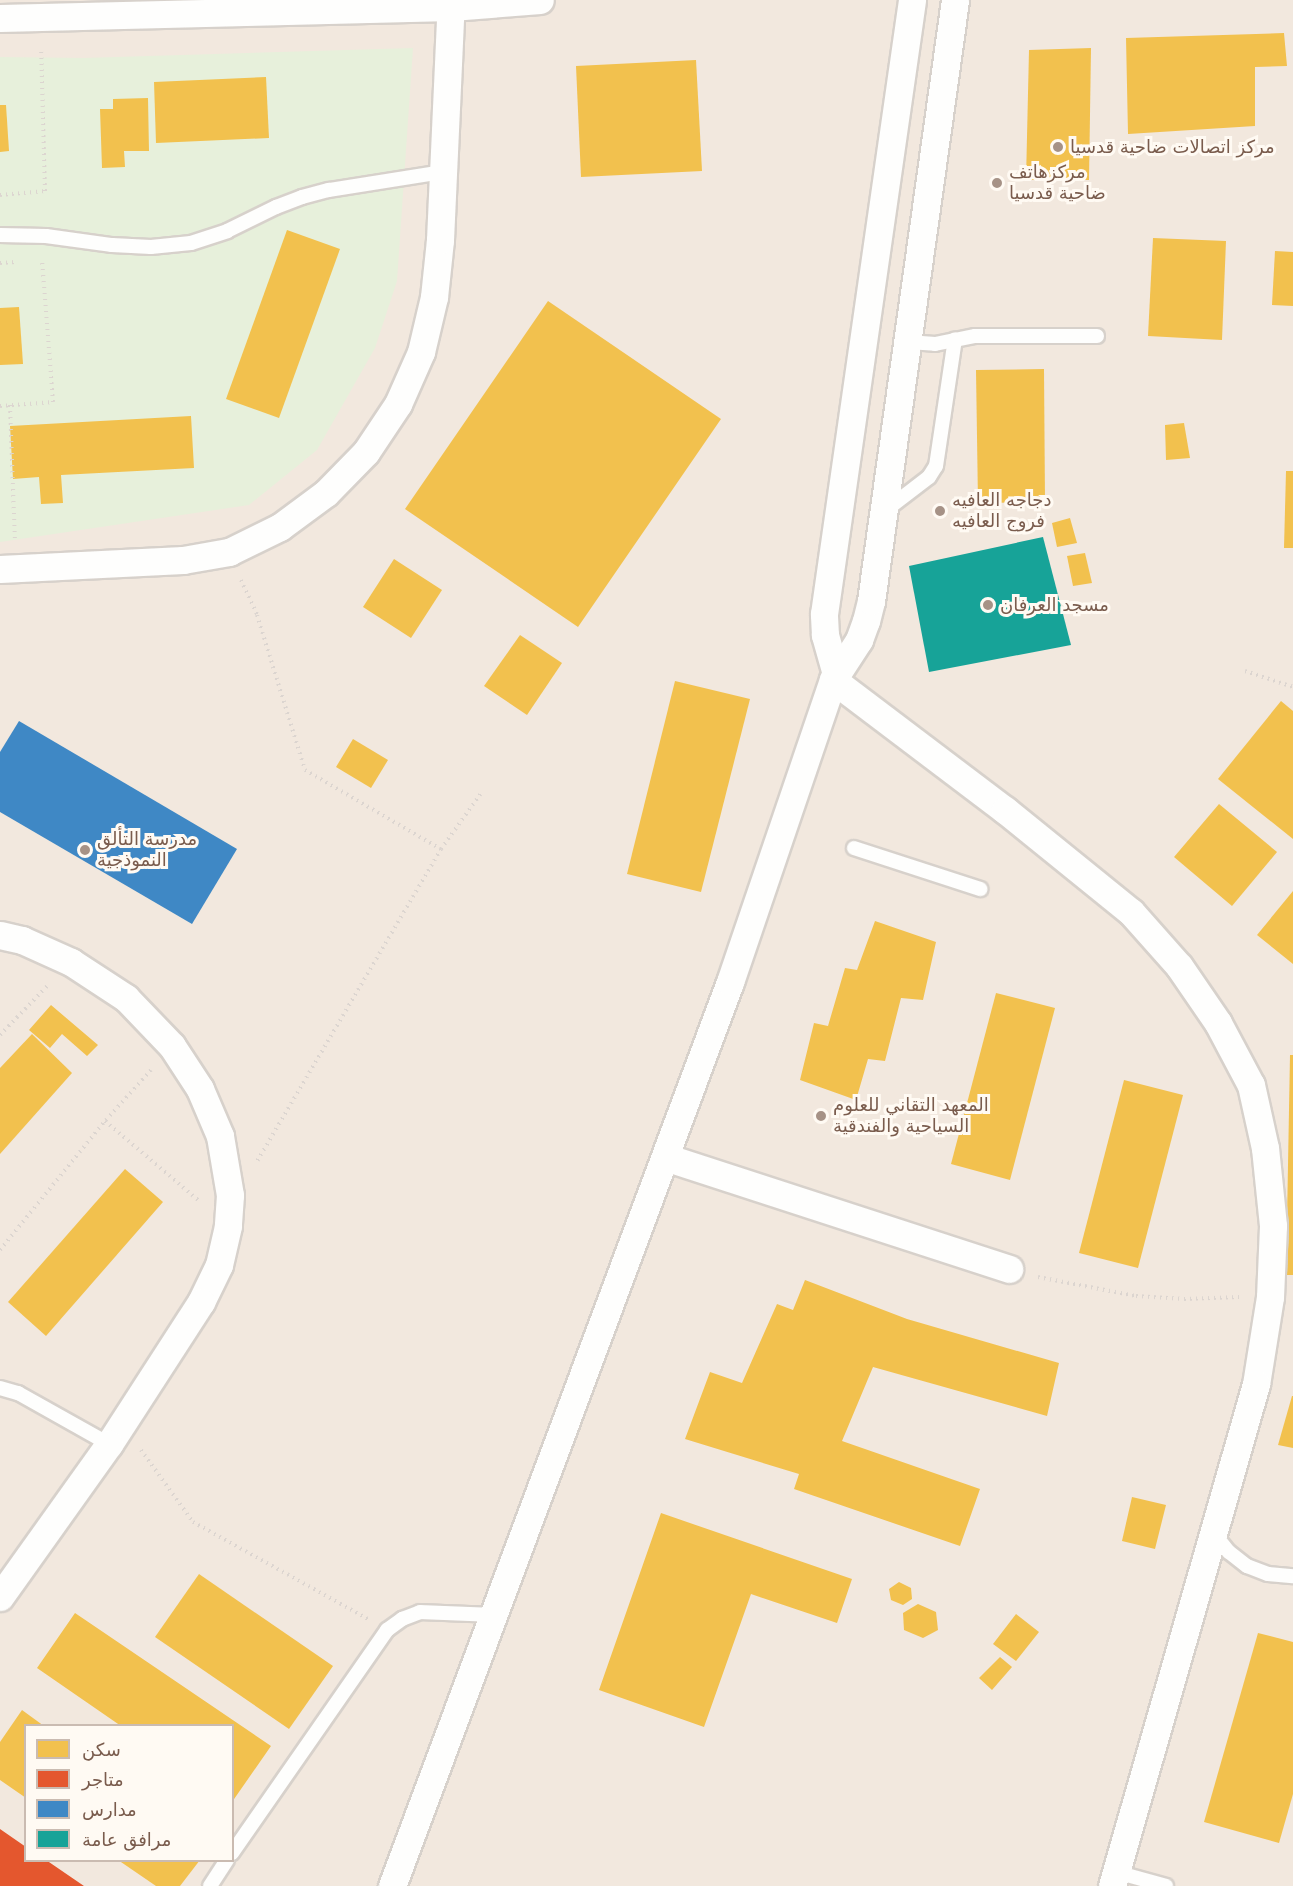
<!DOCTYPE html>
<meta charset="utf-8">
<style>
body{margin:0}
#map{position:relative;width:1293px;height:1886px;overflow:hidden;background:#f9f5f0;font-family:"DejaVu Sans","Noto Sans Arabic",sans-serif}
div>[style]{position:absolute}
.residential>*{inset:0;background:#f2e8de}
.green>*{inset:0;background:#e7f0db}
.homes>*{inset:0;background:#f2c14e}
.shops>*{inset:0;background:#e4572e}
.schools>*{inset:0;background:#3f88c5}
.public>*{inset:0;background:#17a398}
.path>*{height:4px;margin-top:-2px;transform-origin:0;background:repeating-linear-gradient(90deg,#dcd5d0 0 1.5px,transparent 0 6px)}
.roads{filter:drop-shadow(2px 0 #d7d1cb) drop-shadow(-2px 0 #d7d1cb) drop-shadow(0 2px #d7d1cb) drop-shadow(0 -2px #d7d1cb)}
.lane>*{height:14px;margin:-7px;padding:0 7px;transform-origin:7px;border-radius:7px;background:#fefefd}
.street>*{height:27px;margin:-13.5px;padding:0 13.5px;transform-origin:13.5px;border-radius:13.5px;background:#fefefd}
.dots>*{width:16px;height:16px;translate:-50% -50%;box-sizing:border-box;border:3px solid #fffaf3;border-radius:50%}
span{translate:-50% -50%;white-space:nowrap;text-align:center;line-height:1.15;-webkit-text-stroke:6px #fffaf3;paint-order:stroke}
.poi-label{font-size:18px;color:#7a5c4d}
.left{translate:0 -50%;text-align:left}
.legend{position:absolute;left:24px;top:1724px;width:210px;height:138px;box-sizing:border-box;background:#fffaf3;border:2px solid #cabbb1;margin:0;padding:8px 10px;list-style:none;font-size:18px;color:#7a5c4d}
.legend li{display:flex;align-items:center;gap:12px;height:30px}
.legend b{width:30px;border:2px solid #cabbb1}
</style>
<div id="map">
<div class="residential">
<div style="clip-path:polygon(evenodd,0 0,1293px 0,1293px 1886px,0 1886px,0 0,26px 1726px,232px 1726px,232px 1860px,26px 1860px,26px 1726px)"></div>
</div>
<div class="green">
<div style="clip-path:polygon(413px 48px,397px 281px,375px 348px,317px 450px,249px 505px,0 542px,0 57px,83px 58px)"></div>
</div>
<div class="homes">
<div style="clip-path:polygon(1284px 33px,1287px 66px,1255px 67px,1255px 126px,1128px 134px,1126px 38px)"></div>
<div style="clip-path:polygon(1091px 48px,1089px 180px,1026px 180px,1029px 50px)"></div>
<div style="clip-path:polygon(696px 60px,702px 171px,581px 177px,576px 66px)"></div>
<div style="clip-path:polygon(266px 77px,269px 138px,156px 143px,154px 82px)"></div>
<div style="clip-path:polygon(148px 98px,149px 151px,124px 151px,125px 167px,102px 168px,100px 109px,113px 109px,113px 99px)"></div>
<div style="clip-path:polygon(0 105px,6px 105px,9px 151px,0 152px)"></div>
<div style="clip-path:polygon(287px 230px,340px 249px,279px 418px,226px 399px)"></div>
<div style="clip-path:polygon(1153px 238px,1226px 241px,1222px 340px,1148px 336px)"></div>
<div style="clip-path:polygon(1275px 251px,1293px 252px,1293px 306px,1272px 305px)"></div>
<div style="clip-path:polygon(548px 301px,721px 419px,578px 627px,405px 509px)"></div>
<div style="clip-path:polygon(19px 307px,23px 364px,0 365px,0 308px)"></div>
<div style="clip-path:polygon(1044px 369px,1045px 502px,978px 503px,976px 370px)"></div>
<div style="clip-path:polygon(191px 416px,194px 468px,61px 475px,63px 503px,41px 504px,39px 477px,13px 479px,10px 426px)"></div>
<div style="clip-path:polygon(1184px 423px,1190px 458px,1166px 460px,1165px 425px)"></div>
<div style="clip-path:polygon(1286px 471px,1293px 471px,1293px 548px,1284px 548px)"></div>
<div style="clip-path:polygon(1070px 518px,1077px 543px,1057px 547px,1052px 523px)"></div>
<div style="clip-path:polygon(1085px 553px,1092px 583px,1073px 586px,1067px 556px)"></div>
<div style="clip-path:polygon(394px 559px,442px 590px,411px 638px,363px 607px)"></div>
<div style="clip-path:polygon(520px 635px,562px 663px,527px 715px,484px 686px)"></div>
<div style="clip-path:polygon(675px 681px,750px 699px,701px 892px,627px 874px)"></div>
<div style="clip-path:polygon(1281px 701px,1293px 711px,1293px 839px,1218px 779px)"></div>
<div style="clip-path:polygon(353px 739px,388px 760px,371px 788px,336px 767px)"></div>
<div style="clip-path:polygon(1219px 804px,1277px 852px,1232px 906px,1174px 857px)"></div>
<div style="clip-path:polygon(1293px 891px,1293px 964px,1257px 935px)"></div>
<div style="clip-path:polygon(875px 921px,936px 942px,923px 1000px,901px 998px,885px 1061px,868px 1059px,856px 1100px,800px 1080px,814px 1023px,828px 1026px,845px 968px,857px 970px)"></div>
<div style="clip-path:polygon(996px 993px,1055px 1008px,1010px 1180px,951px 1164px)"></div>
<div style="clip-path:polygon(51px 1005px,98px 1045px,87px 1056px,62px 1034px,50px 1048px,29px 1030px)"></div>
<div style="clip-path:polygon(32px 1034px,72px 1073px,0 1154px,0 1068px)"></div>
<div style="clip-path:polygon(1290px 1055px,1293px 1055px,1293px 1275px,1286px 1275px)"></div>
<div style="clip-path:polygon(1124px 1080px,1183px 1095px,1138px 1268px,1079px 1253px)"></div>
<div style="clip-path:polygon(125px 1169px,163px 1202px,46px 1336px,8px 1302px)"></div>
<div style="clip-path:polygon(805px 1280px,907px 1319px,1059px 1363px,1047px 1416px,873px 1367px,842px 1441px,980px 1489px,960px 1546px,794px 1489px,799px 1474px,685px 1439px,710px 1372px,742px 1383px,777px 1304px,793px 1310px)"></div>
<div style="clip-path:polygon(1292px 1396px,1293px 1396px,1293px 1448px,1278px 1445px)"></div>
<div style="clip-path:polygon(1132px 1497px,1166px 1505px,1155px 1549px,1122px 1541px)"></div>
<div style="clip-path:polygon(661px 1513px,852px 1579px,837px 1623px,751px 1594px,704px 1727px,599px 1690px)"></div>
<div style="clip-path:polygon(199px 1574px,333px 1666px,289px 1729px,155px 1637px)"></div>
<div style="clip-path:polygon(899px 1582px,911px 1588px,912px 1599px,903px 1605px,891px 1600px,889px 1589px)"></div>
<div style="clip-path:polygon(918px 1604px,936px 1612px,938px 1630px,923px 1638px,904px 1630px,903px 1613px)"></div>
<div style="clip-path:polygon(75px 1613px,271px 1746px,232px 1802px,232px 1726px,121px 1726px,37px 1668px)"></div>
<div style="clip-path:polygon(1016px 1614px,1039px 1632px,1016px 1661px,993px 1644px)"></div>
<div style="clip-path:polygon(1258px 1633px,1293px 1642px,1293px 1794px,1279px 1843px,1204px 1822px)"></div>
<div style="clip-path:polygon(1000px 1657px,1012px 1667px,992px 1690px,979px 1678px)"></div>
<div style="clip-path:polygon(22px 1710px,44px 1726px,26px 1726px,26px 1798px,0 1780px,0 1742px)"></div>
<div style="clip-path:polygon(118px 1860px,200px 1860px,180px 1886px,156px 1886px)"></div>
</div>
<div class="shops">
<div style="clip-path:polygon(0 1829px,26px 1847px,26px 1860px,46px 1860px,84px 1886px,0 1886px)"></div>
</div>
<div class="schools">
<div style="clip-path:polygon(19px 721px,237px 849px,192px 924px,0 812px,0 752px)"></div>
</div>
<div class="public">
<div style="clip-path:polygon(1043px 537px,1071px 645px,929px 672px,909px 566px)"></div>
</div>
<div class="path">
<div style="left:0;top:195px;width:45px;rotate:-5.1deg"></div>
<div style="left:45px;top:191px;width:143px;rotate:-91.6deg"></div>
<div style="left:0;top:263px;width:16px;rotate:-4deg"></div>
<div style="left:10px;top:405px;width:135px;rotate:87.9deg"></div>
<div style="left:0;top:406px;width:53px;rotate:-4.3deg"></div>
<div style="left:53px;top:402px;width:142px;rotate:-94.4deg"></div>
<div style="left:241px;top:580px;width:38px;rotate:65deg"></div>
<div style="left:257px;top:615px;width:162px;rotate:72.8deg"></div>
<div style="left:305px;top:770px;width:157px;rotate:30.2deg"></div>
<div style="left:441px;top:849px;width:364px;rotate:120.5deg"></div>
<div style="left:1245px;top:671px;width:51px;rotate:18.4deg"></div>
<div style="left:441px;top:849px;width:70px;rotate:-54.3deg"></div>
<div style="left:0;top:1035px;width:71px;rotate:-46.1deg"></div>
<div style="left:151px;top:1070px;width:69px;rotate:132deg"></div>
<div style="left:105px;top:1121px;width:122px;rotate:40.3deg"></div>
<div style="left:0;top:1250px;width:166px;rotate:-50.9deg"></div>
<div style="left:1038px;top:1277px;width:100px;rotate:11deg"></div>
<div style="left:1136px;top:1296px;width:48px;rotate:3.6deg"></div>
<div style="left:1184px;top:1299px;width:55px;rotate:-2.1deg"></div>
<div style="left:141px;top:1450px;width:89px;rotate:54.2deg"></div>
<div style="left:193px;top:1522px;width:200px;rotate:29deg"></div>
</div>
<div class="roads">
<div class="lane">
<div style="left:0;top:235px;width:46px;rotate:1.2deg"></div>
<div style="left:46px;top:236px;width:67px;rotate:7.8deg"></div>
<div style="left:112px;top:245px;width:39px;rotate:3deg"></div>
<div style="left:151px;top:247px;width:40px;rotate:-5.7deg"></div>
<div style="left:191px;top:243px;width:38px;rotate:-18deg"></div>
<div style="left:227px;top:231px;width:55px;rotate:-26.1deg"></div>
<div style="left:276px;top:207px;width:28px;rotate:-21deg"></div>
<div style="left:302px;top:197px;width:28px;rotate:-15deg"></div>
<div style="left:329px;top:190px;width:115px;rotate:-9deg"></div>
<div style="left:908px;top:342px;width:27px;rotate:4deg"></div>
<div style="left:935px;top:344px;width:41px;rotate:-11.3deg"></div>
<div style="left:975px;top:336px;width:122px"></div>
<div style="left:886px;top:510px;width:54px;rotate:-37.5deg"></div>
<div style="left:929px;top:477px;width:13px;rotate:-58deg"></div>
<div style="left:936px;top:466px;width:128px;rotate:-81.5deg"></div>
<div style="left:854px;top:848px;width:133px;rotate:18deg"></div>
<div style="left:0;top:1388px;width:19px;rotate:16deg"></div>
<div style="left:18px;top:1393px;width:104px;rotate:29.3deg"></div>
<div style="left:1215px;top:1535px;width:22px;rotate:51deg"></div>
<div style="left:1229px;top:1552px;width:23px;rotate:38deg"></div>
<div style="left:1247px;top:1566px;width:22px;rotate:21deg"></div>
<div style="left:1268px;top:1574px;width:25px;rotate:5deg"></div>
<div style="left:232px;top:1853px;width:272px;rotate:-55.2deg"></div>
<div style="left:387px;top:1630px;width:19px;rotate:-36deg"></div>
<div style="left:402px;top:1619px;width:19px;rotate:-21deg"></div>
<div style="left:420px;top:1612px;width:74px;rotate:2.3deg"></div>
<div style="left:1116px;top:1872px;width:52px;rotate:15.6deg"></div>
<div style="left:210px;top:1886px;width:31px;rotate:-57deg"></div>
</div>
<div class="street">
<div style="left:0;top:18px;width:451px;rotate:-1.4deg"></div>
<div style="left:451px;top:7px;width:89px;rotate:-4.5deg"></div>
<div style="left:0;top:569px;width:183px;rotate:-2.8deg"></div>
<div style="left:183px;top:560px;width:47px;rotate:-9.9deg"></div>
<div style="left:229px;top:552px;width:57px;rotate:-26.1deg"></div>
<div style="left:280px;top:527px;width:57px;rotate:-36.5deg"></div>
<div style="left:326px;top:493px;width:57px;rotate:-45.7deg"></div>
<div style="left:366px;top:452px;width:58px;rotate:-56.3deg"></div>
<div style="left:398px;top:404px;width:57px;rotate:-66.1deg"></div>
<div style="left:421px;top:352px;width:57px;rotate:-76.7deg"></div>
<div style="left:434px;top:297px;width:57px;rotate:-84deg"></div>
<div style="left:440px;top:240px;width:240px;rotate:-87.4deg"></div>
<div style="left:836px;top:674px;width:41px;rotate:-105.8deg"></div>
<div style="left:825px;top:635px;width:21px;rotate:-93deg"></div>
<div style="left:824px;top:614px;width:620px;rotate:-81.84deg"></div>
<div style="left:833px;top:680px;width:216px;rotate:37.1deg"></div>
<div style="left:1005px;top:810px;width:162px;rotate:39deg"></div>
<div style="left:1131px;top:912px;width:72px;rotate:48.4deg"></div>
<div style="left:1179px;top:966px;width:69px;rotate:55.6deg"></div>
<div style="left:1218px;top:1023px;width:70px;rotate:62deg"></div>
<div style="left:1251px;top:1085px;width:65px;rotate:77.5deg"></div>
<div style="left:1265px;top:1148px;width:78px;rotate:84.1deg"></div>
<div style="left:1273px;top:1226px;width:71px;rotate:92.4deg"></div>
<div style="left:1270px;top:1297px;width:88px;rotate:99.1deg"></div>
<div style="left:1256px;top:1384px;width:522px;rotate:106.01deg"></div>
<div style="left:0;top:935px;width:23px;rotate:13deg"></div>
<div style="left:22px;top:940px;width:54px;rotate:24.2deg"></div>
<div style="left:71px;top:962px;width:66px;rotate:33.2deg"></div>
<div style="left:126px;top:998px;width:66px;rotate:46.2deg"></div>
<div style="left:172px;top:1046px;width:51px;rotate:56.9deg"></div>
<div style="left:200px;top:1089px;width:51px;rotate:66.9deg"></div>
<div style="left:220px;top:1136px;width:60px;rotate:80.4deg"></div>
<div style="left:230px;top:1195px;width:31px;rotate:94deg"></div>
<div style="left:228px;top:1226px;width:40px;rotate:103deg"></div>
<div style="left:219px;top:1265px;width:41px;rotate:115.9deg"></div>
<div style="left:201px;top:1302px;width:169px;rotate:122.9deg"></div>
<div style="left:109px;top:1444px;width:188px;rotate:125.5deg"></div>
<div style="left:665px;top:1157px;width:362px;rotate:18deg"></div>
<div style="left:392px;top:1886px;width:965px;rotate:-69.5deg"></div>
<div style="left:730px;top:982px;width:319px;rotate:-71.2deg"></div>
<div style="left:833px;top:680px;width:48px;rotate:-57deg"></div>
<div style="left:859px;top:640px;width:20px;rotate:-70deg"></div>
<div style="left:866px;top:621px;width:21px;rotate:-76deg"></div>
<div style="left:871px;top:601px;width:607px;rotate:-82.04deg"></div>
</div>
</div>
<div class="dots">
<div style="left:1058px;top:147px;background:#a69286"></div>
<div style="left:997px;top:183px;background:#a69286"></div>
<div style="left:940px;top:511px;background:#a69286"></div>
<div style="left:988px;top:605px;background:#a69286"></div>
<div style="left:85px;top:850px;background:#a69286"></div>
<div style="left:821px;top:1116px;background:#a69286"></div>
</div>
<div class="poi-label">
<span class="left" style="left:1070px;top:147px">مركز اتصالات ضاحية قدسيا</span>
<span class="left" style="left:1009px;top:183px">مركزهاتف<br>ضاحية قدسيا</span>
<span class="left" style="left:952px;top:511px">دجاجه العافيه<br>فروج العافيه</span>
<span class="left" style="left:1000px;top:605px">مسجد العرفان</span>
<span class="left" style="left:97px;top:850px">مدرسة التألق<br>النموذجية</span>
<span class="left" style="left:833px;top:1116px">المعهد التقاني للعلوم<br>السياحية والفندقية</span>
</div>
<ul class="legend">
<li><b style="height:16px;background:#f2c14e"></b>سكن</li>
<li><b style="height:16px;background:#e4572e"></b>متاجر</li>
<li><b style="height:16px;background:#3f88c5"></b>مدارس</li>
<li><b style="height:16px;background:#17a398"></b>مرافق عامة</li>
</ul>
</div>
